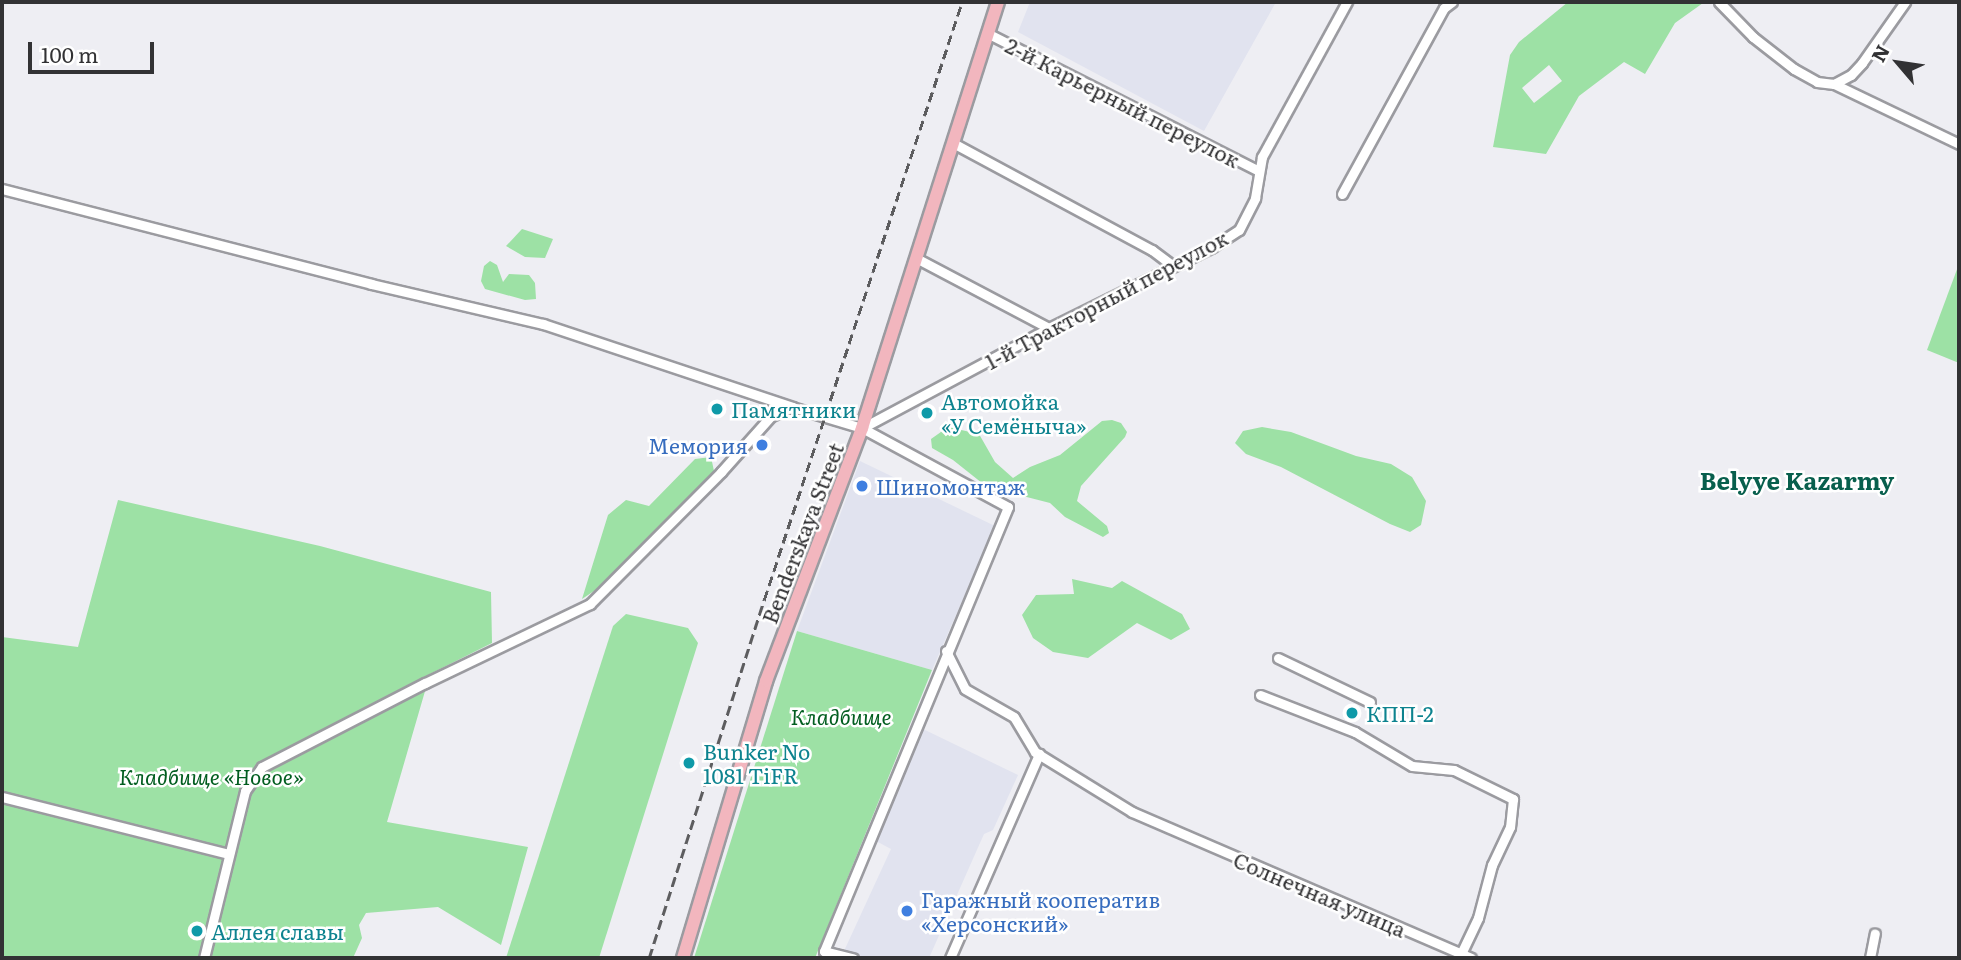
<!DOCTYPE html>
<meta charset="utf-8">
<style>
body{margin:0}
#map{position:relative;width:1961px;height:960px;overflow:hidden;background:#eeeef3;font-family:Literata,serif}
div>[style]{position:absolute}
.built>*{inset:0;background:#e1e3ef}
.green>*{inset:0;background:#9de1a5}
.roads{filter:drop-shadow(2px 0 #9b9ba0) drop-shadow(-2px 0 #9b9ba0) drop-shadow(0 2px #9b9ba0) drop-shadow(0 -2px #9b9ba0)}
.minor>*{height:9px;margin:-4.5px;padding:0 4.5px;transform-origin:4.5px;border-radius:4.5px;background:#fff}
.major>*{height:12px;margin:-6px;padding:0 6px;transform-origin:6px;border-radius:6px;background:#f2b6be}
.rail>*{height:2.5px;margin-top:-1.25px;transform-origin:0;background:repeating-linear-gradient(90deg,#5d5d5f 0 10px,transparent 0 15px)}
.dots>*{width:19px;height:19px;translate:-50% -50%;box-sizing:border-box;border:4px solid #fff;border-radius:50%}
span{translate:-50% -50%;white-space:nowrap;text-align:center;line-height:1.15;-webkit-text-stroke:5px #fff;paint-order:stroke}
.street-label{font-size:21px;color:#323234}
.culture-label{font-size:21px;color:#0d838f}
.left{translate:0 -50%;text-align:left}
.shop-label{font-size:21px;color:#366cbe}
.right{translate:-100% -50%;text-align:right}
.park-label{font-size:21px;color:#015d1f;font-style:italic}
.quarter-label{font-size:24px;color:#085f4d;font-weight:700}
.frame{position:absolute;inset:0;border:4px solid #323234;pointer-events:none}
.north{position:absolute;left:1863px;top:28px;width:70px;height:70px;-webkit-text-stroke:5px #fff;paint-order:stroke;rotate:299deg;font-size:19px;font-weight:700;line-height:28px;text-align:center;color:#323234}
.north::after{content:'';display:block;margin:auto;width:24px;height:32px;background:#323234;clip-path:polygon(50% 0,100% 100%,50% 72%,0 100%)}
.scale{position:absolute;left:28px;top:42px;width:126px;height:32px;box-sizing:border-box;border:4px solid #323234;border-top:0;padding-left:9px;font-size:21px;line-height:24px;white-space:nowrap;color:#323234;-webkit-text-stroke:5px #fff;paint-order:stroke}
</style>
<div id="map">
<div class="built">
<div style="clip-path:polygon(1030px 2px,1276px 2px,1204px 131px,1018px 32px)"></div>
<div style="clip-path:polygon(860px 461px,995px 526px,932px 670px,797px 631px)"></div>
<div style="clip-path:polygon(923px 729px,1018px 775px,993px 830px,984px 834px,929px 958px,860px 958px,844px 951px,891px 849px,876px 841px)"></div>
</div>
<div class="green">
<div style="clip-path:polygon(evenodd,1568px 2px,1703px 3px,1675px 23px,1645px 74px,1624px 62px,1579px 96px,1546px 154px,1493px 147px,1510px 55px,1519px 42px,1568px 2px,1549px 65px,1562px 81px,1534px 103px,1522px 88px,1549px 65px)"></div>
<div style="clip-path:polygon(522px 229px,553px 239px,545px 258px,525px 257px,506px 246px)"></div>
<div style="clip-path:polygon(490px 261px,497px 265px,503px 282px,509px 274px,529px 275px,535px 283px,536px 299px,525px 300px,485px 289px,481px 281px,484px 266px)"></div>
<div style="clip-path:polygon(1959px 264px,1959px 363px,1927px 350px)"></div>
<div style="clip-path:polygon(1112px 420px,1121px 423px,1127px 432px,1125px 437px,1081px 486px,1077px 501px,1107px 526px,1109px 533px,1103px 537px,1065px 517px,1050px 503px,987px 487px,953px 460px,932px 448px,931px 439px,948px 427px,979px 434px,995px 462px,1013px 478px,1030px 467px,1060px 455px,1102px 421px)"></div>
<div style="clip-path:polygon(1262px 427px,1291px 432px,1356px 456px,1391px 464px,1412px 477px,1426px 501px,1421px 525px,1410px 532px,1390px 524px,1281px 467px,1246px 454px,1235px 443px,1243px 431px)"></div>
<div style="clip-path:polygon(711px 457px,714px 471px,603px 585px,582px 599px,608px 515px,626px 500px,649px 506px,695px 459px)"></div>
<div style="clip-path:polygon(118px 500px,320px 546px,491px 592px,492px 643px,430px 674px,387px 822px,528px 847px,501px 945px,438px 907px,366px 913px,359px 925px,362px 938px,353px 958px,2px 958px,2px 637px,78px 647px)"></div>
<div style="clip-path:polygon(1072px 579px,1112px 588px,1122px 581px,1182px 614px,1190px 629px,1171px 640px,1137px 623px,1088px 658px,1053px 652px,1033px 638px,1022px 615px,1036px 595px,1074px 594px)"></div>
<div style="clip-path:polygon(626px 614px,688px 628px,698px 643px,599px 958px,506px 958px,613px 626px)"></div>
<div style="clip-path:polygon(797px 631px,932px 670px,815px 958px,694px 958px)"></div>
</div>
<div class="roads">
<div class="minor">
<div style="left:1719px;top:2px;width:49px;rotate:45.8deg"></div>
<div style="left:1753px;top:37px;width:52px;rotate:38deg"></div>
<div style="left:1794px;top:69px;width:26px;rotate:29deg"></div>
<div style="left:1817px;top:82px;width:17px;rotate:7deg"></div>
<div style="left:1834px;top:84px;width:19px;rotate:-28deg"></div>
<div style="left:1851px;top:75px;width:16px;rotate:-47deg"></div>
<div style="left:1862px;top:63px;width:75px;rotate:-54.8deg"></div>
<div style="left:987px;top:33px;width:305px;rotate:26.9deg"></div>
<div style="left:1834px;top:84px;width:139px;rotate:25.6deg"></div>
<div style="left:953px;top:143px;width:226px;rotate:28.3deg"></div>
<div style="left:1152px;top:250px;width:26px;rotate:37deg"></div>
<div style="left:2px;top:189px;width:381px;rotate:14.4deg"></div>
<div style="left:371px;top:284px;width:177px;rotate:13.1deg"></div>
<div style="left:543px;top:324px;width:262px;rotate:18.4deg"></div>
<div style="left:1342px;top:194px;width:212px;rotate:-61.3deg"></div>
<div style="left:1444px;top:8px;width:10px;rotate:-37deg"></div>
<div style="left:916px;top:258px;width:150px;rotate:27.8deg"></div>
<div style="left:862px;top:428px;width:212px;rotate:-28.1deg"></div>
<div style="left:1049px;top:328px;width:181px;rotate:-26.3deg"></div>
<div style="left:1211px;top:248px;width:33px;rotate:-33deg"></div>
<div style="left:1239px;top:230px;width:36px;rotate:-63deg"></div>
<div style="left:1255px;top:198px;width:42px;rotate:-80.3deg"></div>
<div style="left:1262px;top:157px;width:177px;rotate:-61.3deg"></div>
<div style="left:946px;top:651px;width:42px;rotate:63.4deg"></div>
<div style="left:965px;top:689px;width:56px;rotate:29.7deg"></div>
<div style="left:1014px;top:717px;width:41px;rotate:59deg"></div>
<div style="left:1035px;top:752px;width:114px;rotate:31.7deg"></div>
<div style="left:1132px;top:812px;width:369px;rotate:23.3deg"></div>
<div style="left:1278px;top:658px;width:102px;rotate:25.6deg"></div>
<div style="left:1260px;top:695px;width:102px;rotate:21.3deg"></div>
<div style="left:1355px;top:732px;width:66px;rotate:30.8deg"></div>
<div style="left:1412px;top:766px;width:42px;rotate:5.4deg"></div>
<div style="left:1454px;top:770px;width:66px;rotate:26.2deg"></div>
<div style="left:1513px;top:799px;width:28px;rotate:96deg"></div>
<div style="left:1510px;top:827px;width:42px;rotate:115.3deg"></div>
<div style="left:1492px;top:865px;width:55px;rotate:104.8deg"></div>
<div style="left:1478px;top:918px;width:44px;rotate:115.4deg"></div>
<div style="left:2px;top:797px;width:234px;rotate:14.1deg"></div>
<div style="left:204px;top:958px;width:172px;rotate:-76.2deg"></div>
<div style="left:245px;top:791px;width:29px;rotate:-55deg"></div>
<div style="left:262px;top:767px;width:183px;rotate:-27.3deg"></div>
<div style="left:425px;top:683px;width:183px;rotate:-25.6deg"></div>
<div style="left:590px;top:604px;width:186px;rotate:-45.2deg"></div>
<div style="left:721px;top:472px;width:75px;rotate:-48.2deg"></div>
<div style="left:771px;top:416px;width:23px;rotate:-23deg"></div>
<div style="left:792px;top:407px;width:73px;rotate:16.7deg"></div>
<div style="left:862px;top:428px;width:166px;rotate:28.4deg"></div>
<div style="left:1008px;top:507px;width:481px;rotate:112.5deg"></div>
<div style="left:824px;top:951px;width:30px;rotate:14deg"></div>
<div style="left:950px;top:958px;width:223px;rotate:-66.4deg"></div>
<div style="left:1870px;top:958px;width:25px;rotate:-79deg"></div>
</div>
<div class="major">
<div style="left:683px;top:958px;width:289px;rotate:-73.3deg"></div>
<div style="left:766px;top:681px;width:271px;rotate:-69.2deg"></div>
<div style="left:862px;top:428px;width:447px;rotate:-72.3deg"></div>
</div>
</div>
<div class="rail">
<div style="left:649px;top:958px;width:376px;rotate:-72.2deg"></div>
<div style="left:764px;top:600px;width:630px;rotate:-71.68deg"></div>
</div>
<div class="dots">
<div style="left:717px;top:409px;background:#0f9aa8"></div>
<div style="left:927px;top:413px;background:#0f9aa8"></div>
<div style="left:762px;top:445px;background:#3f7fe0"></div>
<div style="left:862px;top:486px;background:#3f7fe0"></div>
<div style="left:1352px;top:713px;background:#0f9aa8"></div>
<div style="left:689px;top:763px;background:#0f9aa8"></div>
<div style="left:907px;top:911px;background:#3f7fe0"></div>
<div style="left:197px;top:931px;background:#0f9aa8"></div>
</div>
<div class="street-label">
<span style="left:1123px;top:102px;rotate:27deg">2-й Карьерный переулок</span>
<span style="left:1106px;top:299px;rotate:-28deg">1-й Тракторный переулок</span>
<span style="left:802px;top:533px;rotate:-69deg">Benderskaya Street</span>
<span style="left:1320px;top:894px;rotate:23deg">Солнечная улица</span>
</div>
<div class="culture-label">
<span class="left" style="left:941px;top:413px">Автомойка<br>«У Семёныча»</span>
<span class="left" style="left:731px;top:409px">Памятники</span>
<span class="left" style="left:1366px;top:713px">КПП-2</span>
<span class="left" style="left:703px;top:763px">Bunker No<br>1081 TiFR</span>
<span class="left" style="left:211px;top:931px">Аллея славы</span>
</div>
<div class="shop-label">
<span class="right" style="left:748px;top:445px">Мемория</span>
<span class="left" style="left:876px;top:486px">Шиномонтаж</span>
<span class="left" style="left:921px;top:911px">Гаражный кооператив<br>«Херсонский»</span>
</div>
<div class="park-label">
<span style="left:841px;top:716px">Кладбище</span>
<span style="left:211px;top:776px">Кладбище «Новое»</span>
</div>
<div class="quarter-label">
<span style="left:1797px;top:480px">Belyye Kazarmy</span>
</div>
<div class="frame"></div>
<div class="north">N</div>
<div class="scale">100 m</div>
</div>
